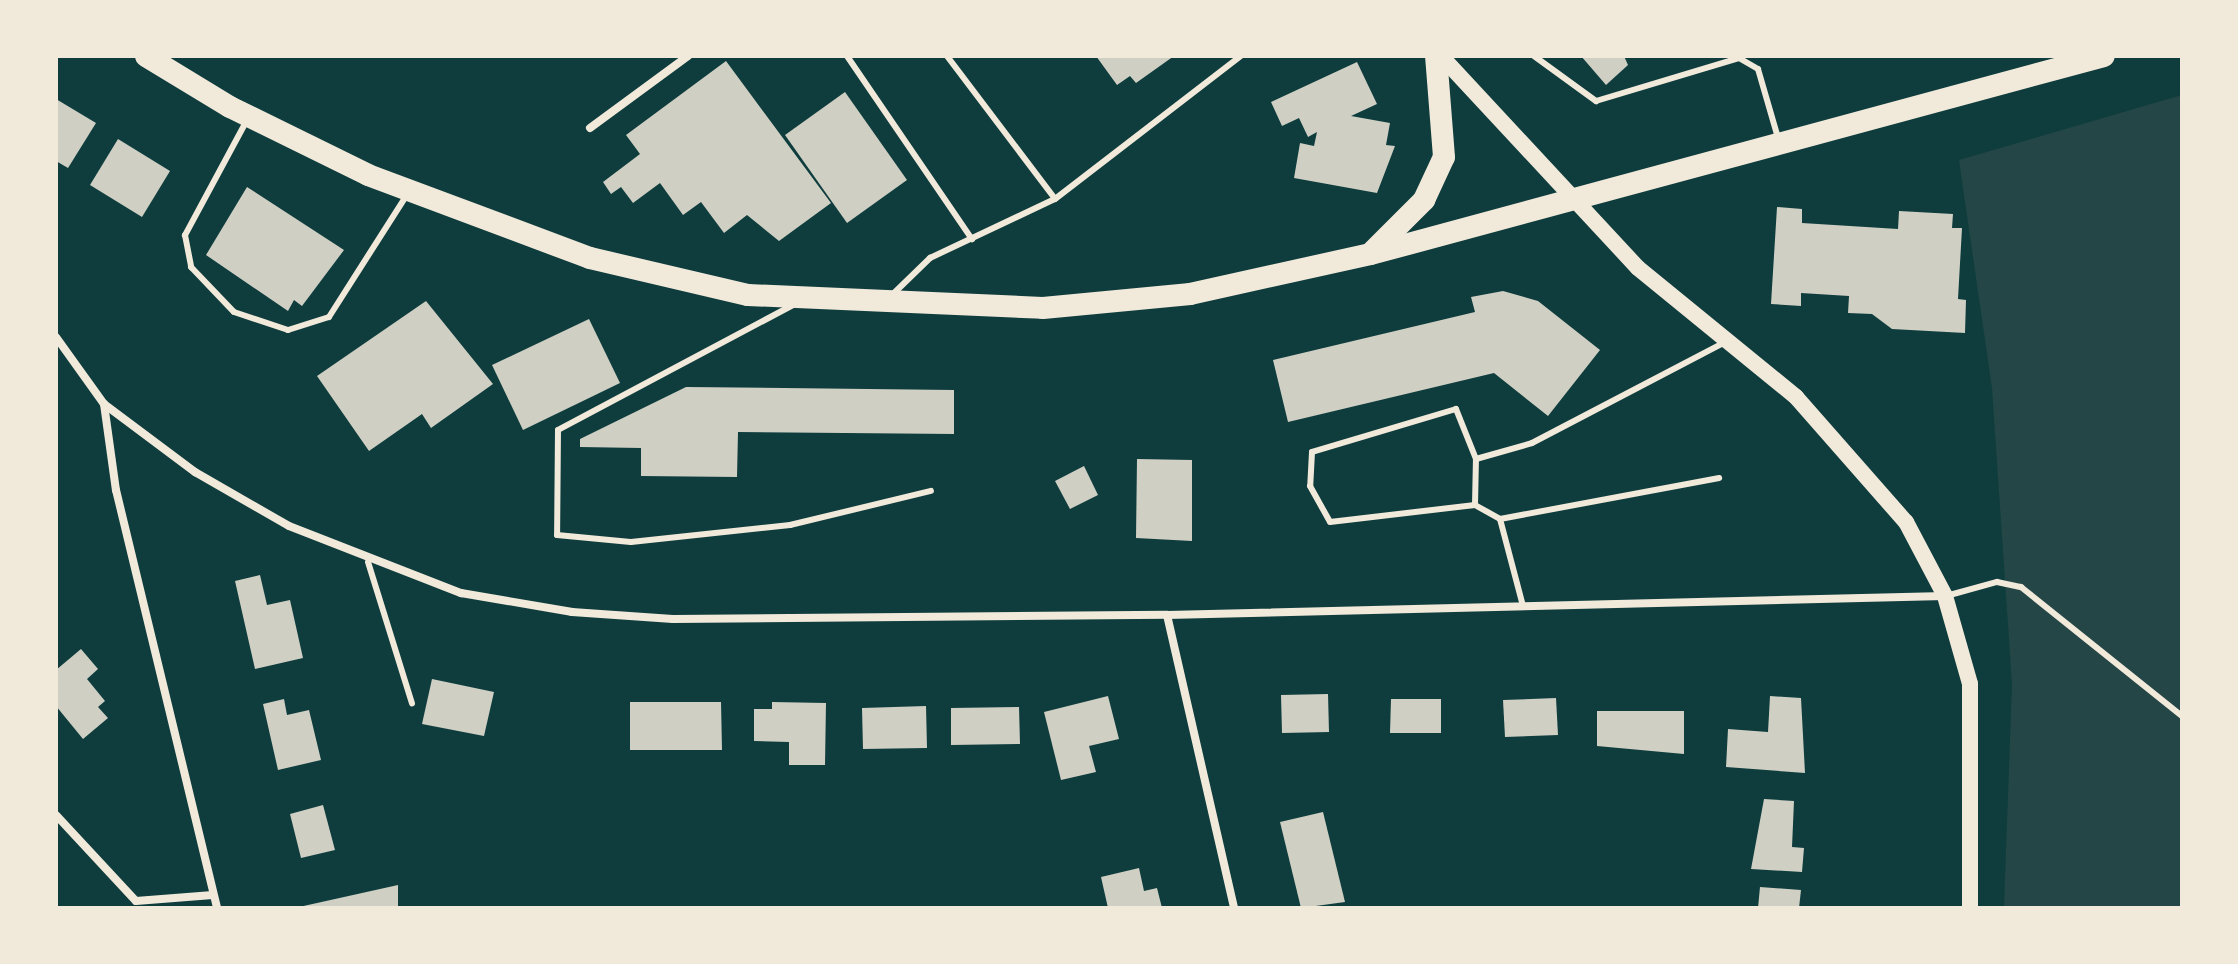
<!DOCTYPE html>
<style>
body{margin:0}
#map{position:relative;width:2238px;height:964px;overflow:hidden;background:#0f3d3e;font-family:Signika,sans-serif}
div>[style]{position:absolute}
.green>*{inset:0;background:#244646}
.building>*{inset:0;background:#cfcfc3}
.service>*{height:6px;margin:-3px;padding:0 3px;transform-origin:3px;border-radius:3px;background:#f1e9da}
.minor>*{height:8px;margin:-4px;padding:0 4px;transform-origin:4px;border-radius:4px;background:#f1e9da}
.secondary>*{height:16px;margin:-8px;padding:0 8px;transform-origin:8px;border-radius:8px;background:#f1e9da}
.trunk>*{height:22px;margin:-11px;padding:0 11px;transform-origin:11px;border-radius:11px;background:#f1e9da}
span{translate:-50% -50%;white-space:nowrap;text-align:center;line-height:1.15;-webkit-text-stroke:6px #f1e9da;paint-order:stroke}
.frame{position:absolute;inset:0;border:58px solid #f1e9da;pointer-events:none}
</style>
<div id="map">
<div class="green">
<div style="clip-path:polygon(2182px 95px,2182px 908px,2004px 908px,2012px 684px,1992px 388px,1959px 160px)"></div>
</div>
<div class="building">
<div style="clip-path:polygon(1096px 56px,1174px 56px,1136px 83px,1130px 76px,1117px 85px)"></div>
<div style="clip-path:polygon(1581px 56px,1624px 56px,1628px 65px,1606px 85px)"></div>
<div style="clip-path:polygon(726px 61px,831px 203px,779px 241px,747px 215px,724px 233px,701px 202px,683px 215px,660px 183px,633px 203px,621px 187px,611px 194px,603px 182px,640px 154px,626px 135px)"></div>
<div style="clip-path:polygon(1357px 62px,1377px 104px,1351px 116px,1390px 123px,1386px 145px,1395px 146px,1377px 193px,1294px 178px,1300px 143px,1314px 146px,1317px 132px,1308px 137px,1299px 118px,1282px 126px,1271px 102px)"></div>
<div style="clip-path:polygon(845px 92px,907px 180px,847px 223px,785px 135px)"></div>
<div style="clip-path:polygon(56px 99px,96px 123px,68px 168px,56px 161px)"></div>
<div style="clip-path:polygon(118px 139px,170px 171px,142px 217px,90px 185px)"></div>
<div style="clip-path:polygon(247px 187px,344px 250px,302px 306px,294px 300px,288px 311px,206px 255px)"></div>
<div style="clip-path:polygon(1777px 207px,1802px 209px,1802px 223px,1898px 229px,1899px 211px,1953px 214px,1952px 228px,1962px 228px,1958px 299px,1966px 300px,1965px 333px,1892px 329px,1872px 314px,1848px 313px,1849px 296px,1801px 293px,1801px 306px,1771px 304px)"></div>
<div style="clip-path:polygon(1503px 291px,1538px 301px,1600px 350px,1548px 416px,1494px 373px,1288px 422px,1273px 360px,1475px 312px,1471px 297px)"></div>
<div style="clip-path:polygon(426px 301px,493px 384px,431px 428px,422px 414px,369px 451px,317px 376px)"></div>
<div style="clip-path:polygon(589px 319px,620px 383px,523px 430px,492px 365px)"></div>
<div style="clip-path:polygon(686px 387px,954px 390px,954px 434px,738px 432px,737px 477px,641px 476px,641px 448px,580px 447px,580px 439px)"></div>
<div style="clip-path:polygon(1137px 459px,1192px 460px,1192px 541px,1136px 538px)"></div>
<div style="clip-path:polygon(1084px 466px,1098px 495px,1070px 509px,1055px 481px)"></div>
<div style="clip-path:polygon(260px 575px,267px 605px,290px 600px,303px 658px,255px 669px,235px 581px)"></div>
<div style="clip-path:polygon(81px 649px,98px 669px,87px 679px,105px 701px,98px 707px,108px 718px,83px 739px,56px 706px,56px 670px)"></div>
<div style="clip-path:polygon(432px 679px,494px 692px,484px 736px,422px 724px)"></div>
<div style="clip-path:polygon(1328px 694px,1329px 732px,1282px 733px,1281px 695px)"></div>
<div style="clip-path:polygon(1108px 696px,1119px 739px,1089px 746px,1096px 772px,1061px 780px,1044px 712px)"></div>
<div style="clip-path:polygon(1770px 696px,1801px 698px,1805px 773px,1726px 767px,1728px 729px,1768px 732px)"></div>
<div style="clip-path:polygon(1556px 698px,1558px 735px,1505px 737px,1503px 700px)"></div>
<div style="clip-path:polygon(284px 699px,287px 715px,309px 710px,321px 760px,278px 770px,263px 704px)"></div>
<div style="clip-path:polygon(1391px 699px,1441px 699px,1441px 733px,1390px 733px)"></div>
<div style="clip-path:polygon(630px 702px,721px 702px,722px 750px,630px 750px)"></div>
<div style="clip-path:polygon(772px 702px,826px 703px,825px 765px,789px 765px,789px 742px,754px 741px,754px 709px,772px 709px)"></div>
<div style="clip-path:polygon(926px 706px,927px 748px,863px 749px,862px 708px)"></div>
<div style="clip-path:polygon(1019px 707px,1020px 744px,951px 745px,951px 708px)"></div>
<div style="clip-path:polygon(1597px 711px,1684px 711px,1684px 754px,1597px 746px)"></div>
<div style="clip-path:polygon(1764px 799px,1794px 801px,1792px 847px,1804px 848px,1802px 872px,1751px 869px)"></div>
<div style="clip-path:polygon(323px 805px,335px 850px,301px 858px,290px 814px)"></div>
<div style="clip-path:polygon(1323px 812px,1345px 902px,1301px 908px,1280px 822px)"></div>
<div style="clip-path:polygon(1139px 868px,1144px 891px,1157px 888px,1162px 908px,1108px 908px,1101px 877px)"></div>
<div style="clip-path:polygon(398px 885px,398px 908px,299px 908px,299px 907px)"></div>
<div style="clip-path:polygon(1760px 887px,1801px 890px,1799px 908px,1758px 908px)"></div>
</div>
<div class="service">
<div style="left:847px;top:56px;width:222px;rotate:55.7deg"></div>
<div style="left:947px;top:56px;width:179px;rotate:52.9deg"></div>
<div style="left:1534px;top:56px;width:77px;rotate:36deg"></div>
<div style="left:1596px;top:101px;width:149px;rotate:-16.7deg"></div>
<div style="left:1739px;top:58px;width:22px;rotate:30deg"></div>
<div style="left:1758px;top:69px;width:72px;rotate:73.8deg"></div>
<div style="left:247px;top:120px;width:131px;rotate:118.3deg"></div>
<div style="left:185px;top:235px;width:33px;rotate:79deg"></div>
<div style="left:191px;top:267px;width:62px;rotate:46.3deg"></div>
<div style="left:234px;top:312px;width:57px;rotate:18.4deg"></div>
<div style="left:288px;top:330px;width:43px;rotate:-17.6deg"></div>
<div style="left:329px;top:317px;width:147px;rotate:-57.5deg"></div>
<div style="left:893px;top:294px;width:52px;rotate:-44.2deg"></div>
<div style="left:930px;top:258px;width:138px;rotate:-25.3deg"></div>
<div style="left:1055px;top:199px;width:235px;rotate:-37.6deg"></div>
<div style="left:793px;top:305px;width:266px;rotate:152deg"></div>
<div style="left:558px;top:430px;width:105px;rotate:90.5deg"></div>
<div style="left:557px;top:535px;width:74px;rotate:5.4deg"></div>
<div style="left:631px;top:542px;width:160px;rotate:-6.1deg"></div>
<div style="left:790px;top:525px;width:145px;rotate:-13.6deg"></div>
<div style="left:1476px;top:459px;width:58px;rotate:-15.9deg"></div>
<div style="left:1532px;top:443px;width:220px;rotate:-27.6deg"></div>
<div style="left:1475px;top:505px;width:46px;rotate:-88.8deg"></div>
<div style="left:1476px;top:459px;width:54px;rotate:-111.8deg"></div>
<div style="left:1456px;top:409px;width:150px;rotate:163.4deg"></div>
<div style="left:1312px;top:452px;width:34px;rotate:93deg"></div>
<div style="left:1310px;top:486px;width:41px;rotate:60.9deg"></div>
<div style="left:1330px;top:522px;width:146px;rotate:-6.7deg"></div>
<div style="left:1475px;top:505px;width:29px;rotate:29deg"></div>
<div style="left:368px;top:562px;width:148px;rotate:72.7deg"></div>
<div style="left:1946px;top:596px;width:53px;rotate:-15.4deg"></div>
<div style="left:1997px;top:582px;width:25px;rotate:12deg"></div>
<div style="left:2021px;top:587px;width:206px;rotate:38.7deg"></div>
<div style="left:1523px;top:606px;width:90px;rotate:-104.8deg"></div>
<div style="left:1500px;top:519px;width:223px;rotate:-10.6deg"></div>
</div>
<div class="minor">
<div style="left:590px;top:128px;width:122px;rotate:-36.3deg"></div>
<div style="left:56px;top:337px;width:82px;rotate:54.4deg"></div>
<div style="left:104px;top:404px;width:114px;rotate:36.8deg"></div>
<div style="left:195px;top:472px;width:108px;rotate:29.9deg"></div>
<div style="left:289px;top:526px;width:185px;rotate:21.3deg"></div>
<div style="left:461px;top:593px;width:113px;rotate:9.7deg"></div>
<div style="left:572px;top:612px;width:101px;rotate:4deg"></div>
<div style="left:673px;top:619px;width:494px;rotate:-0.5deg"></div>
<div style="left:1167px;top:615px;width:778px;rotate:-1.4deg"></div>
<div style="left:104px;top:404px;width:87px;rotate:82.1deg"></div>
<div style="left:116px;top:490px;width:430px;rotate:76.4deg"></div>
<div style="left:1167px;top:615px;width:301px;rotate:77.1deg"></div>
<div style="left:56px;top:815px;width:117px;rotate:47.1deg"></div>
<div style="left:136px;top:901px;width:77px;rotate:-4.5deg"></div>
</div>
<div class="secondary">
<div style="left:1441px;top:56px;width:289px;rotate:47.1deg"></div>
<div style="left:1638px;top:268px;width:204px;rotate:39.2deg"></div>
<div style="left:1796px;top:397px;width:167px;rotate:48.7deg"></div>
<div style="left:1906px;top:522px;width:84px;rotate:62.2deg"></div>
<div style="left:1945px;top:596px;width:91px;rotate:74.1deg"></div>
<div style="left:1970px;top:684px;width:224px;rotate:90deg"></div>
</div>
<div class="trunk">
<div style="left:146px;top:56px;width:98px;rotate:31.3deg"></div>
<div style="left:230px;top:107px;width:154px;rotate:26.2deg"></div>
<div style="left:368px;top:175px;width:237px;rotate:20.5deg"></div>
<div style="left:590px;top:258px;width:162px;rotate:13.2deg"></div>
<div style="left:748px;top:295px;width:295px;rotate:2.5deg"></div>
<div style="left:1043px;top:308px;width:148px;rotate:-5.4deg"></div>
<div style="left:1190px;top:294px;width:185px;rotate:-12.5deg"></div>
<div style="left:1371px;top:254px;width:759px;rotate:-15.12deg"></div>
<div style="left:1372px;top:252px;width:74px;rotate:-45deg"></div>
<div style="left:1424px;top:200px;width:47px;rotate:-65.1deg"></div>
<div style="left:1444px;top:157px;width:101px;rotate:-94.5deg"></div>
</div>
<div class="frame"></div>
</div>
